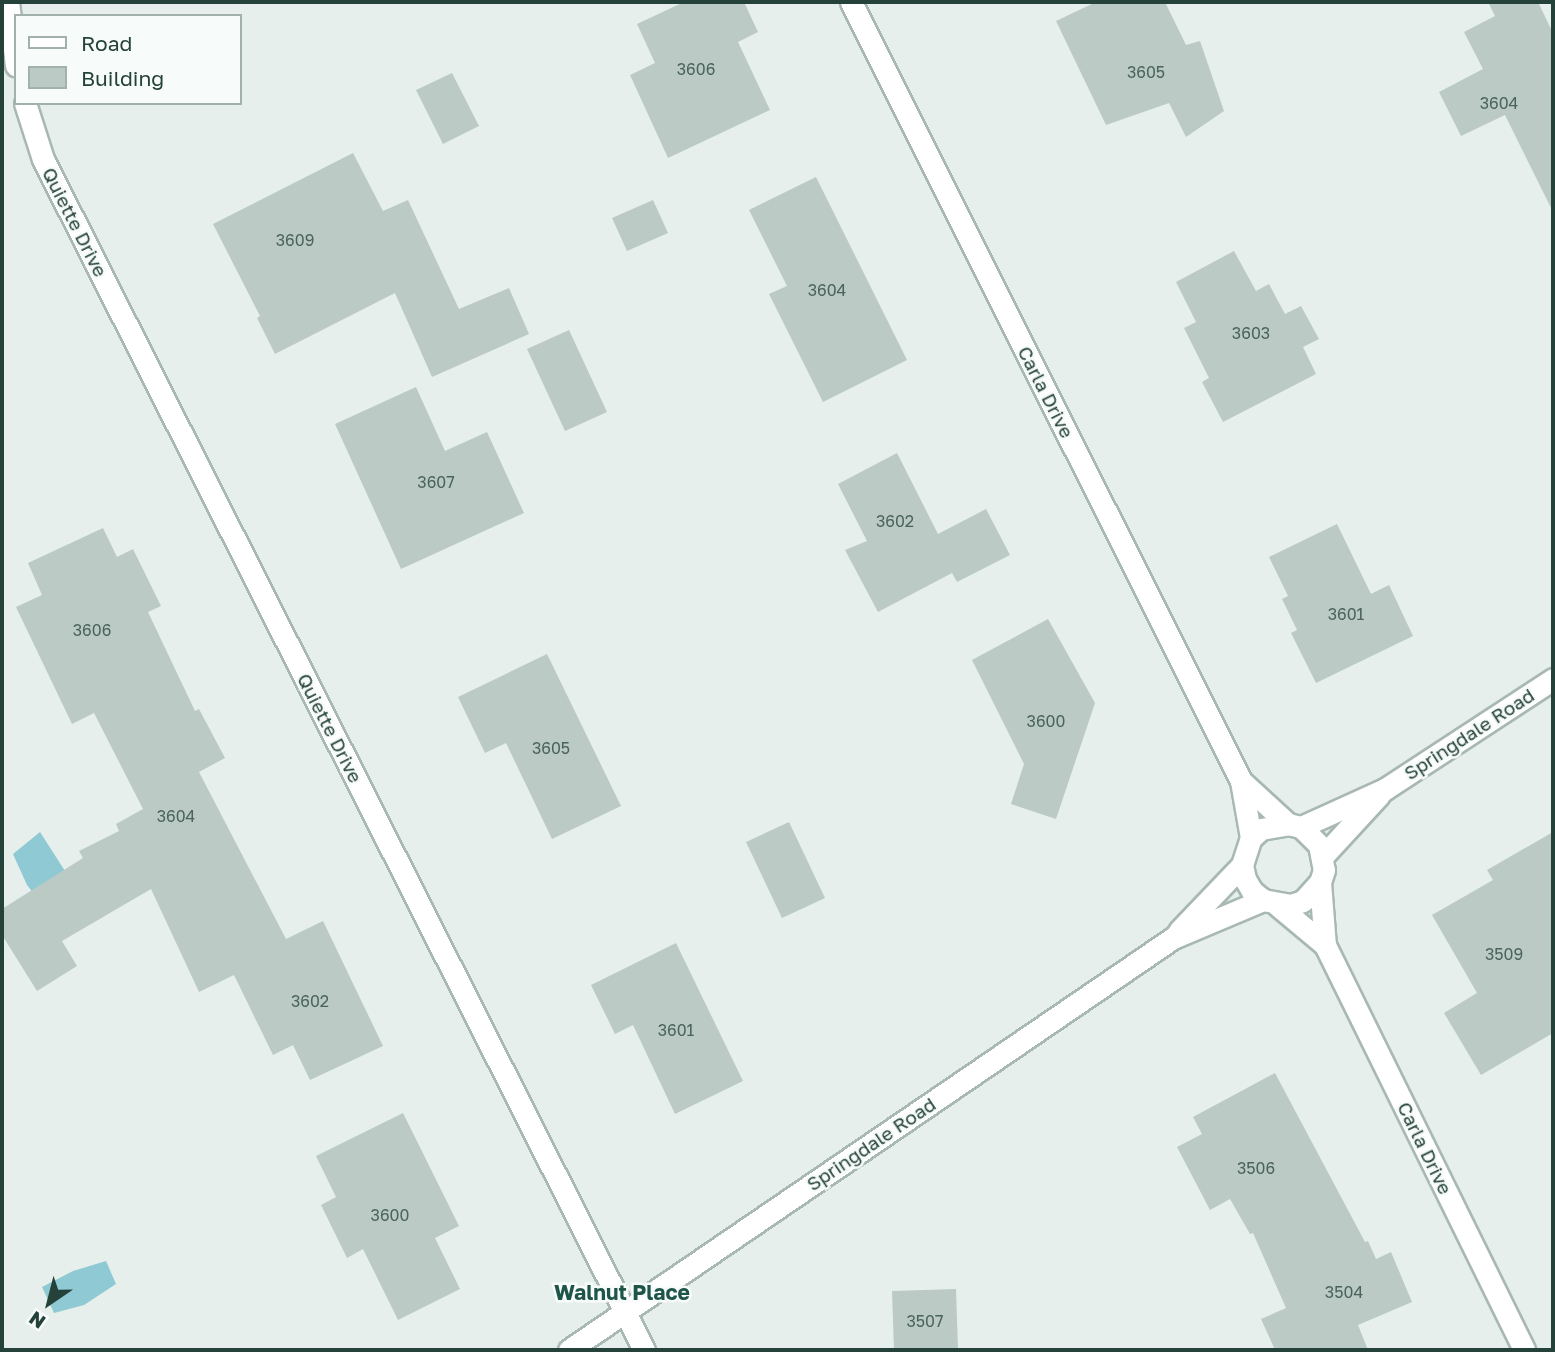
<!DOCTYPE html>
<style>
body{margin:0}
#map{position:relative;width:1555px;height:1352px;overflow:hidden;background:#e6efeb;font-family:"Golos Text",sans-serif}
div>[style]{position:absolute}
.water>*{inset:0;background:#8ec9d4}
.building>*{inset:0;background:#bbcac4}
.roads{filter:drop-shadow(2px 0 #a8b8b2) drop-shadow(-2px 0 #a8b8b2) drop-shadow(0 2px #a8b8b2) drop-shadow(0 -2px #a8b8b2)}
.minor>*{height:21px;margin:-10.5px;padding:0 10.5px;transform-origin:10.5px;border-radius:10.5px;background:#fff}
span{translate:-50% -50%;white-space:nowrap;text-align:center;line-height:1.15;-webkit-text-stroke:5px #f7fbf9;paint-order:stroke}
.number-label{font-size:16px;color:#4a645c}
.number-label span{-webkit-text-stroke-width:0}
.street-label{font-size:19px;color:#24423a}
.neighbourhood-label{font-size:21px;color:#1f5548;font-weight:700}
.frame{position:absolute;inset:0;border:4px solid #24423a;pointer-events:none}
.legend{position:absolute;left:14px;top:14px;width:228px;height:91px;box-sizing:border-box;background:#f7fbf9;border:2px solid #a3b1ad;margin:0;padding:9px 12px;list-style:none;font-size:21px;color:#24423a}
.legend li{display:flex;align-items:center;gap:14px;height:35px}
.legend b{width:35px;border:2px solid #a3b1ad}
.north{position:absolute;left:14px;top:1268px;width:70px;height:70px;-webkit-text-stroke:5px #f7fbf9;paint-order:stroke;rotate:215deg;font-size:19px;font-weight:700;line-height:28px;text-align:center;color:#24423a}
.north::after{content:'';display:block;margin:auto;width:24px;height:32px;background:#24423a;clip-path:polygon(50% 0,100% 100%,50% 72%,0 100%)}
</style>
<div id="map">
<div class="water">
<div style="clip-path:polygon(40px 832px,81px 896px,50px 914px,27px 885px,13px 854px)"></div>
<div style="clip-path:polygon(106px 1261px,116px 1284px,84px 1305px,54px 1313px,42px 1287px,73px 1271px)"></div>
</div>
<div class="building">
<div style="clip-path:polygon(684px 2px,744px 2px,758px 32px,738px 42px,770px 110px,668px 158px,630px 75px,655px 63px,637px 24px)"></div>
<div style="clip-path:polygon(1096px 2px,1165px 2px,1186px 45px,1200px 41px,1224px 111px,1186px 137px,1169px 103px,1106px 125px,1056px 21px)"></div>
<div style="clip-path:polygon(1488px 2px,1538px 2px,1553px 33px,1553px 212px,1505px 115px,1461px 136px,1439px 92px,1483px 69px,1464px 32px,1495px 16px)"></div>
<div style="clip-path:polygon(452px 73px,479px 126px,443px 144px,416px 90px)"></div>
<div style="clip-path:polygon(353px 153px,383px 211px,408px 200px,459px 309px,509px 288px,529px 334px,432px 377px,395px 293px,275px 354px,257px 318px,260px 316px,213px 224px)"></div>
<div style="clip-path:polygon(816px 177px,907px 360px,823px 402px,769px 294px,787px 286px,749px 210px)"></div>
<div style="clip-path:polygon(653px 200px,668px 233px,627px 251px,612px 218px)"></div>
<div style="clip-path:polygon(1234px 251px,1256px 291px,1269px 284px,1285px 314px,1301px 306px,1319px 339px,1303px 347px,1316px 374px,1223px 422px,1202px 382px,1209px 378px,1184px 328px,1196px 322px,1176px 282px)"></div>
<div style="clip-path:polygon(569px 330px,607px 412px,565px 431px,527px 349px)"></div>
<div style="clip-path:polygon(416px 387px,445px 451px,487px 432px,524px 513px,401px 569px,335px 424px)"></div>
<div style="clip-path:polygon(897px 453px,938px 534px,986px 509px,1010px 555px,957px 582px,952px 573px,878px 612px,845px 550px,867px 541px,838px 484px)"></div>
<div style="clip-path:polygon(1337px 524px,1371px 594px,1389px 585px,1413px 636px,1316px 683px,1291px 633px,1297px 630px,1282px 599px,1288px 596px,1269px 557px)"></div>
<div style="clip-path:polygon(103px 528px,117px 557px,133px 549px,161px 606px,148px 612px,195px 711px,199px 709px,225px 758px,199px 772px,286px 939px,323px 921px,383px 1046px,310px 1080px,293px 1045px,273px 1055px,234px 975px,199px 992px,151px 889px,62px 941px,77px 966px,37px 991px,2px 935px,2px 909px,83px 858px,79px 851px,119px 831px,116px 824px,143px 809px,94px 713px,72px 724px,16px 607px,42px 595px,28px 563px)"></div>
<div style="clip-path:polygon(1048px 619px,1095px 703px,1056px 819px,1011px 804px,1024px 764px,972px 660px)"></div>
<div style="clip-path:polygon(547px 654px,621px 806px,552px 839px,506px 743px,485px 753px,458px 697px)"></div>
<div style="clip-path:polygon(789px 822px,825px 898px,782px 918px,746px 842px)"></div>
<div style="clip-path:polygon(1553px 832px,1553px 1033px,1481px 1075px,1444px 1013px,1477px 993px,1432px 915px,1493px 880px,1487px 870px)"></div>
<div style="clip-path:polygon(676px 943px,743px 1081px,675px 1114px,633px 1025px,615px 1034px,591px 985px)"></div>
<div style="clip-path:polygon(1275px 1073px,1365px 1242px,1368px 1241px,1376px 1259px,1391px 1252px,1412px 1302px,1358px 1325px,1368px 1350px,1275px 1350px,1261px 1319px,1286px 1308px,1253px 1233px,1250px 1234px,1230px 1199px,1210px 1210px,1177px 1147px,1202px 1134px,1193px 1117px)"></div>
<div style="clip-path:polygon(403px 1113px,459px 1226px,435px 1238px,460px 1289px,398px 1320px,363px 1249px,347px 1258px,321px 1205px,336px 1197px,316px 1156px)"></div>
<div style="clip-path:polygon(956px 1289px,958px 1350px,894px 1350px,892px 1291px)"></div>
</div>
<div class="roads">
<div class="minor">
<div style="left:8px;top:2px;width:64px;rotate:82.8deg"></div>
<div style="left:851px;top:2px;width:871px;rotate:63.41deg"></div>
<div style="left:1241px;top:781px;width:58px;rotate:80deg"></div>
<div style="left:25px;top:103px;width:59px;rotate:72.2deg"></div>
<div style="left:43px;top:159px;width:1334px;rotate:63.22deg"></div>
<div style="left:1241px;top:781px;width:64px;rotate:42.5deg"></div>
<div style="left:1301px;top:827px;width:92px;rotate:-24.3deg"></div>
<div style="left:1385px;top:789px;width:201px;rotate:-33.2deg"></div>
<div style="left:1323px;top:856px;width:83px;rotate:-47.4deg"></div>
<div style="left:1320px;top:882px;width:25px;rotate:132deg"></div>
<div style="left:1303px;top:901px;width:13px;rotate:162deg"></div>
<div style="left:1291px;top:905px;width:28px;rotate:-170deg"></div>
<div style="left:1263px;top:900px;width:14px;rotate:-141deg"></div>
<div style="left:1252px;top:891px;width:14px;rotate:-120deg"></div>
<div style="left:1245px;top:879px;width:14px;rotate:-102deg"></div>
<div style="left:1242px;top:865px;width:28px;rotate:-72deg"></div>
<div style="left:1251px;top:838px;width:13px;rotate:-42deg"></div>
<div style="left:1261px;top:829px;width:27px;rotate:-10deg"></div>
<div style="left:1288px;top:824px;width:13px;rotate:13deg"></div>
<div style="left:1301px;top:827px;width:25px;rotate:45deg"></div>
<div style="left:1319px;top:845px;width:25px;rotate:79deg"></div>
<div style="left:1324px;top:870px;width:13px;rotate:108deg"></div>
<div style="left:1320px;top:882px;width:63px;rotate:85.5deg"></div>
<div style="left:1325px;top:945px;width:451px;rotate:63.8deg"></div>
<div style="left:1277px;top:905px;width:62px;rotate:39.8deg"></div>
<div style="left:1179px;top:931px;width:91px;rotate:-46.3deg"></div>
<div style="left:569px;top:1350px;width:731px;rotate:-34.3deg"></div>
<div style="left:1173px;top:938px;width:98px;rotate:-22.9deg"></div>
</div>
</div>
<div class="number-label">
<span style="left:696px;top:69px">3606</span>
<span style="left:1146px;top:72px">3605</span>
<span style="left:1499px;top:103px">3604</span>
<span style="left:295px;top:240px">3609</span>
<span style="left:827px;top:290px">3604</span>
<span style="left:1251px;top:333px">3603</span>
<span style="left:436px;top:482px">3607</span>
<span style="left:895px;top:521px">3602</span>
<span style="left:1346px;top:614px">3601</span>
<span style="left:92px;top:630px">3606</span>
<span style="left:1046px;top:721px">3600</span>
<span style="left:551px;top:748px">3605</span>
<span style="left:176px;top:816px">3604</span>
<span style="left:1504px;top:954px">3509</span>
<span style="left:310px;top:1001px">3602</span>
<span style="left:676px;top:1030px">3601</span>
<span style="left:1256px;top:1168px">3506</span>
<span style="left:390px;top:1215px">3600</span>
<span style="left:1344px;top:1292px">3504</span>
<span style="left:925px;top:1321px">3507</span>
</div>
<div class="street-label">
<span style="left:75px;top:222px;rotate:63deg">Quiette Drive</span>
<span style="left:1046px;top:392px;rotate:63deg">Carla Drive</span>
<span style="left:330px;top:728px;rotate:63deg">Quiette Drive</span>
<span style="left:1469px;top:734px;rotate:-33deg">Springdale Road</span>
<span style="left:871px;top:1144px;rotate:-34deg">Springdale Road</span>
<span style="left:1425px;top:1148px;rotate:64deg">Carla Drive</span>
</div>
<div class="neighbourhood-label">
<span style="left:622px;top:1292px">Walnut Place</span>
</div>
<div class="frame"></div>
<ul class="legend">
<li><b style="height:9px;background:#fff"></b>Road</li>
<li><b style="height:19px;background:#bbcac4"></b>Building</li>
</ul>
<div class="north">N</div>
</div>
